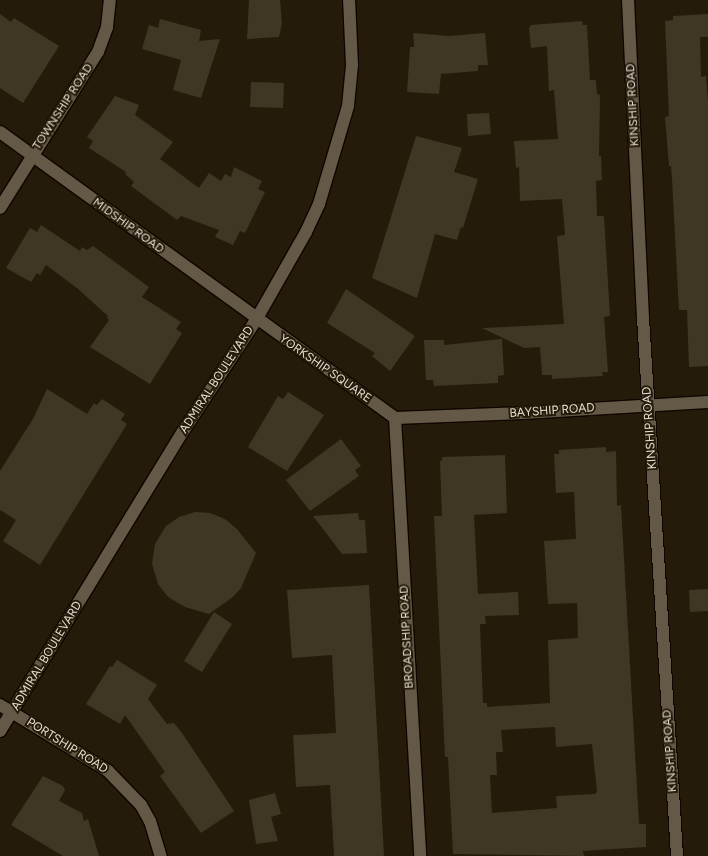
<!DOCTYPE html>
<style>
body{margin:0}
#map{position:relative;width:708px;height:856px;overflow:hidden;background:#251b0a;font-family:Figtree,sans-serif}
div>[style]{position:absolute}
.building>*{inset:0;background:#403624}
.roads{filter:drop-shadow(1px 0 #0e0600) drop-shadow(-1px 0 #0e0600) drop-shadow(0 1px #0e0600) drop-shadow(0 -1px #0e0600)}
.minor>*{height:12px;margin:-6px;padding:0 6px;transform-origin:6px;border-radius:6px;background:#645946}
span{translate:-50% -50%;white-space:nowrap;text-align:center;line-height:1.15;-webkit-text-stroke:4px #251b0a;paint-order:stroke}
.street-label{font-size:12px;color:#e6e0d5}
</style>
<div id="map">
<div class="building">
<div style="clip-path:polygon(249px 0,280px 0,282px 23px,279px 37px,247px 39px)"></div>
<div style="clip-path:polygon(0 14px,11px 22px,14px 18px,59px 46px,23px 103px,0 88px)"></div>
<div style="clip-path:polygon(708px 14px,708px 37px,700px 37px,701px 77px,706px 76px,708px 102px,708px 366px,689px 367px,687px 310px,679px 310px,672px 179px,671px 166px,669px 166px,665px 117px,669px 116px,665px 21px,673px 20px,673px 16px)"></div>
<div style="clip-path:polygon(160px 19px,201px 30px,199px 41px,220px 39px,201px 98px,173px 90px,181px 60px,142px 49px,149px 25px,158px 28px)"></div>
<div style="clip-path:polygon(582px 21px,583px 25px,587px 25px,590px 80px,596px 80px,597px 94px,600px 95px,599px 156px,601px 156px,602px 180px,596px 181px,597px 216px,604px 216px,610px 316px,604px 317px,608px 372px,602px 372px,603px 376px,552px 379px,552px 375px,542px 375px,540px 347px,524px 348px,482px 328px,564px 324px,557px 236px,565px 235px,562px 199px,520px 201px,519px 167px,516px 168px,514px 141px,558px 139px,554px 90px,549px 91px,547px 46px,531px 48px,529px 28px,531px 25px)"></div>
<div style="clip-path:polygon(413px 33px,449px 36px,485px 33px,488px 65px,478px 65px,478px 71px,441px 74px,439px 94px,407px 92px,410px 47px,414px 47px)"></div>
<div style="clip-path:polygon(251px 82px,284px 83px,283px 108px,250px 107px)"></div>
<div style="clip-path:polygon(115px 96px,139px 105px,135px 115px,173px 142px,160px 159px,199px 188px,209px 173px,221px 181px,225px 174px,231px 177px,234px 167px,262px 181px,258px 189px,265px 192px,245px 233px,240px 231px,233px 245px,215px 237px,219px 230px,181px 216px,177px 220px,131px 186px,134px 182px,125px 174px,126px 172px,89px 148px,93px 141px,87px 137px)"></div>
<div style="clip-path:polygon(489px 113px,491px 134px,468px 136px,467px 114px)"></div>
<div style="clip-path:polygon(416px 136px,462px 148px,454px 172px,478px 179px,463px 228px,461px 227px,457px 240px,435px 234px,417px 298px,372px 278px)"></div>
<div style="clip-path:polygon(41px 225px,80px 251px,82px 247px,87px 250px,93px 246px,149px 287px,142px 297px,181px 322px,176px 329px,182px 333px,150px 384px,90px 347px,109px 320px,107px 318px,108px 316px,77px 288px,46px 265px,40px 275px,37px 273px,31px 282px,6px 268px,30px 228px,37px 232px)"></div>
<div style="clip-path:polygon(346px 289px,415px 336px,390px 371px,372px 356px,375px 353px,327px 323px)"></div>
<div style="clip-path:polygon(502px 339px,504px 375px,498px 376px,498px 383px,434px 386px,433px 380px,426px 380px,424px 340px,444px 340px,444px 345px)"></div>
<div style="clip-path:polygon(47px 389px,87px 414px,94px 403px,97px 405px,102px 399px,125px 414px,121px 420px,127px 424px,40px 565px,3px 541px,16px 520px,0 510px,0 471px,33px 419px)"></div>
<div style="clip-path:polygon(288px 392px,324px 415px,287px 471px,248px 447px,278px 396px,283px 399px)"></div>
<div style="clip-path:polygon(341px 439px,361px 466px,355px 470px,359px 476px,310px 511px,286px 480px)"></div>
<div style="clip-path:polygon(evenodd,606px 447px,606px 452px,616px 451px,617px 506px,621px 505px,639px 824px,646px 824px,646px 847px,583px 851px,584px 856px,453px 854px,448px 757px,445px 757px,434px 516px,442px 516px,440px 461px,442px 461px,442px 457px,505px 455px,507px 513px,474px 515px,478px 594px,518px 592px,519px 615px,485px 616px,486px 624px,480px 624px,483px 703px,487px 703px,487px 707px,550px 703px,548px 640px,578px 638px,577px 603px,548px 604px,544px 541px,576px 539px,574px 492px,556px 493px,554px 454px,559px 454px,559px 450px,606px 447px,555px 727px,556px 747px,592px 744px,597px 792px,595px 794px,556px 796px,557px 808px,492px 813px,490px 775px,497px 775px,496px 752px,503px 752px,501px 730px,555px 727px)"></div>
<div style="clip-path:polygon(195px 512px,210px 513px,225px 519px,237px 529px,256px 553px,241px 588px,233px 597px,209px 614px,185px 607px,168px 597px,158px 584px,152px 564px,155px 544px,166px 526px,179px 517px)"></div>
<div style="clip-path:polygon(358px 513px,359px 520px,365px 520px,367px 553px,342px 554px,313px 516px)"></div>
<div style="clip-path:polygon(369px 585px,384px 856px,334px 856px,330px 785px,296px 787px,293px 735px,336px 733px,332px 655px,292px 658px,287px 590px)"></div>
<div style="clip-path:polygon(708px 589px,708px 611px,690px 612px,689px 590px)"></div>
<div style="clip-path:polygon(214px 612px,232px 624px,202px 672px,184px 661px)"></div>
<div style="clip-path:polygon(117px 660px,157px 685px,148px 699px,167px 724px,174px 723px,182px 733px,234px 811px,201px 833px,160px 776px,165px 772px,125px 715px,120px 724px,86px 704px,110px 666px,112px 667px)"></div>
<div style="clip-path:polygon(43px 776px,63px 786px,65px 790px,59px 801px,82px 813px,84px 821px,88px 819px,99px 856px,63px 856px,11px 825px)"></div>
<div style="clip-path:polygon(275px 793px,281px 814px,271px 817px,278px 841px,256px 844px,249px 800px)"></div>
</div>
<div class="roads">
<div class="minor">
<div style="left:628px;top:0;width:318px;rotate:87.3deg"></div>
<div style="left:643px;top:318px;width:539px;rotate:86.38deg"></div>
<div style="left:0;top:132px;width:488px;rotate:35.9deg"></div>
<div style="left:0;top:208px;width:184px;rotate:-57.9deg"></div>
<div style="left:98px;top:52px;width:27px;rotate:-70deg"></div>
<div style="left:107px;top:27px;width:27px;rotate:-84deg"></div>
<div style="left:395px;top:418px;width:439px;rotate:86.7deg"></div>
<div style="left:395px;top:418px;width:128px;rotate:-2.2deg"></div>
<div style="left:523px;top:413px;width:185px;rotate:-3.4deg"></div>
<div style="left:0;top:705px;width:127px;rotate:31.4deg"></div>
<div style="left:108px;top:771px;width:47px;rotate:45.9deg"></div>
<div style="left:141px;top:805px;width:18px;rotate:61deg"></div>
<div style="left:150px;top:821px;width:37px;rotate:73deg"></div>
<div style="left:0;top:731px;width:353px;rotate:-58.6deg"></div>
<div style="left:184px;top:430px;width:131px;rotate:-56.8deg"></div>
<div style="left:256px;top:320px;width:101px;rotate:-60.4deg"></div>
<div style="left:306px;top:232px;width:31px;rotate:-65deg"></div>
<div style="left:319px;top:204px;width:102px;rotate:-73.5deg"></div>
<div style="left:348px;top:106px;width:41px;rotate:-84.4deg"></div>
<div style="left:352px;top:65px;width:65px;rotate:-92.6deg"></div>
</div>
</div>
<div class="street-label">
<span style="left:633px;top:105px;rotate:-93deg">KINSHIP ROAD</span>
<span style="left:63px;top:107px;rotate:-57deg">TOWNSHIP ROAD</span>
<span style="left:128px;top:226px;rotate:36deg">MIDSHIP ROAD</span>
<span style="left:325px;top:369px;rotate:35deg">YORKSHIP SQUARE</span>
<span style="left:217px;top:380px;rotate:-57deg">ADMIRAL BOULEVARD</span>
<span style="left:552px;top:411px;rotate:-4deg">BAYSHIP ROAD</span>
<span style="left:650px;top:428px;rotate:-94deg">KINSHIP ROAD</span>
<span style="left:407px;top:637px;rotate:-93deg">BROADSHIP ROAD</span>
<span style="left:47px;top:656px;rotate:-59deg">ADMIRAL BOULEVARD</span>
<span style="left:67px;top:746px;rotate:32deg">PORTSHIP ROAD</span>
<span style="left:670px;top:751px;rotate:-94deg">KINSHIP ROAD</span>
</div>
</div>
